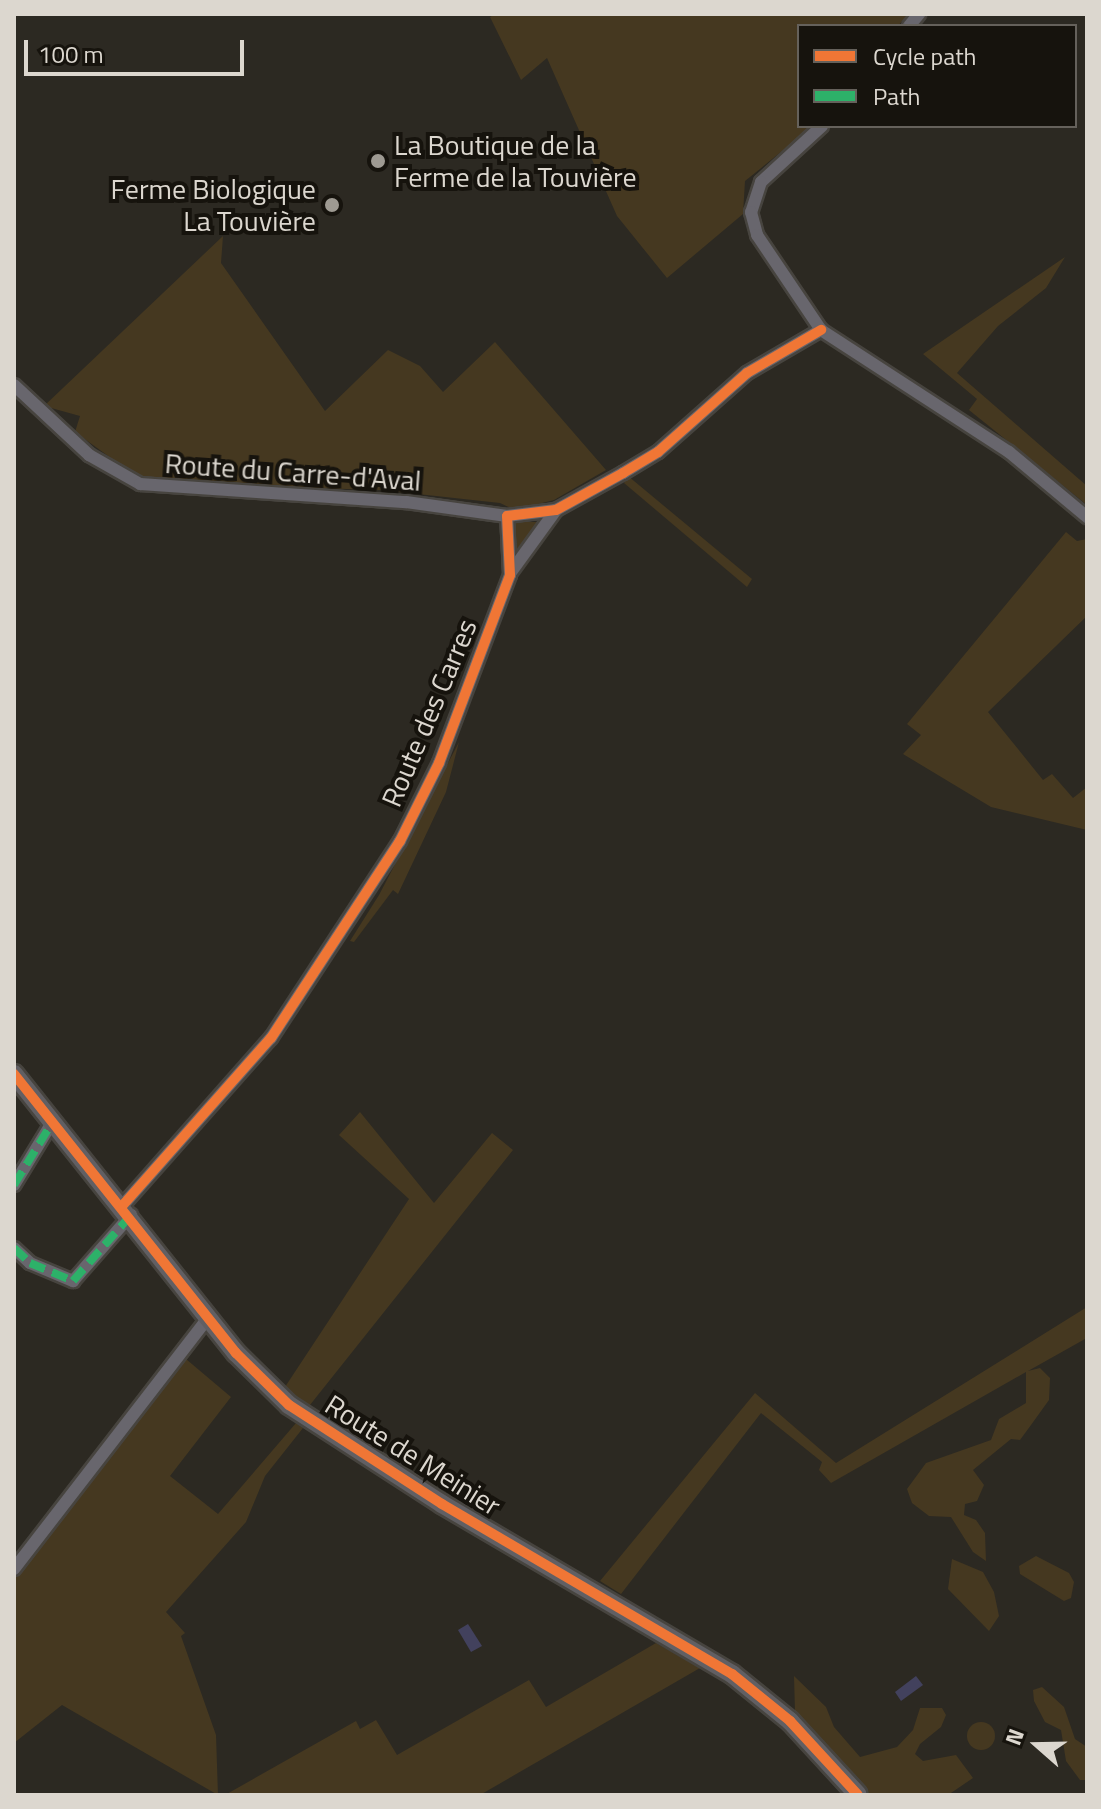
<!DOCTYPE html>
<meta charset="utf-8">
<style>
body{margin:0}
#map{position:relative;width:1101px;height:1809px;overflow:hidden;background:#2c2922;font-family:"Titillium Web",sans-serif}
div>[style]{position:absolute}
.green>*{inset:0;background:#453820}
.round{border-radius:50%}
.water>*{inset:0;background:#42415d}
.roads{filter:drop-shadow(2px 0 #47443f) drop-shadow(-2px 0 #47443f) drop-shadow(0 2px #47443f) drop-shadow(0 -2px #47443f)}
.street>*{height:12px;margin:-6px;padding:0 6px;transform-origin:6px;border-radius:6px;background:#68666d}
.secondary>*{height:18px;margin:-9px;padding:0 9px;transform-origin:9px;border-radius:9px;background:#615f63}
.quiet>*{height:8px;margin-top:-4px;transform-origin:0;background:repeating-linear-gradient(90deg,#2db169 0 16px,transparent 0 24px)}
.cycleway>*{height:10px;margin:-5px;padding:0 5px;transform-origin:5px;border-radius:5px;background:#f07635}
.dots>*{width:22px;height:22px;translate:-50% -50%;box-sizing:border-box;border:4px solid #16130d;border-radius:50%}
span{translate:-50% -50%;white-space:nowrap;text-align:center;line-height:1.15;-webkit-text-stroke:8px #16130d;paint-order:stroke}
.poi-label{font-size:28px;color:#dcd7cf}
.left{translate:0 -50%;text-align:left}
.right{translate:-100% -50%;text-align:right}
.street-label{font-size:28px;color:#dcd7cf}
.frame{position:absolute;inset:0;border:16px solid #dcd7cf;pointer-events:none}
.legend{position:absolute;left:797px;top:24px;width:280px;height:104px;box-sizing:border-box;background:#16130d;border:2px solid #65615b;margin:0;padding:10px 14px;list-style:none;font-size:24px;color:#dcd7cf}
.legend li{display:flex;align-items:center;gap:16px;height:40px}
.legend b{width:40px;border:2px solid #65615b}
.north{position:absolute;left:997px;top:1705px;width:80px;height:80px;-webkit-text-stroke:6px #16130d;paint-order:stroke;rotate:290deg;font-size:22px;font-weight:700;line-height:32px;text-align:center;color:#dcd7cf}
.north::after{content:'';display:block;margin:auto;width:28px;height:36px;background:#dcd7cf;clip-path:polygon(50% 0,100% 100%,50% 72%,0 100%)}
.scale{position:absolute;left:24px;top:40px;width:220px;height:36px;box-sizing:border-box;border:4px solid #dcd7cf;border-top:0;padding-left:10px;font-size:24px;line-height:28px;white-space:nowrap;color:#dcd7cf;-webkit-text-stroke:6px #16130d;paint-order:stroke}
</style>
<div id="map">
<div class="green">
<div style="clip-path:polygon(495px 14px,908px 14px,898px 26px,799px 26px,799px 126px,813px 126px,745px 181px,743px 214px,667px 278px,617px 216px,547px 58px,521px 80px,490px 17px)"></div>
<div style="clip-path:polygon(223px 236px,221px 263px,325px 411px,388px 350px,420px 366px,443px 392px,495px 342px,606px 470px,554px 500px,515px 510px,500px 503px,381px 490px,176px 484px,133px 474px,75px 432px,80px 416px,44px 406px)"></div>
<div style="clip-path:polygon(1065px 257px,1046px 288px,998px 326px,957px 373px,1087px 486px,1087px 505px,969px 410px,977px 399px,923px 354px)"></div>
<div style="clip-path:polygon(628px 476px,752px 579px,747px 587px,624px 483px)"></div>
<div style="clip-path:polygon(512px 522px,539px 522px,514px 554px)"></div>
<div style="clip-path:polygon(1066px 532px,1077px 541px,1087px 539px,1087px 616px,988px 712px,1043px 780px,1052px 774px,1073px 798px,1087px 787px,1087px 830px,991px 807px,903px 754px,921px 735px,907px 724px)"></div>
<div style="clip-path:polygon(459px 742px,446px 792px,398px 894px,393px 890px,354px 942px,350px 941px,379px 895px)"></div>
<div style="clip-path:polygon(360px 1112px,434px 1203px,492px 1133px,513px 1150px,306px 1410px,283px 1390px,409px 1199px,339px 1135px)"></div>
<div style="clip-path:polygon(1087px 1307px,1087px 1343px,1085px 1339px,1028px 1371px,1040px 1368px,1050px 1378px,1049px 1400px,1031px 1425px,1020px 1440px,1011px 1439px,973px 1470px,984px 1485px,977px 1501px,965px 1504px,964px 1515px,976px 1520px,985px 1533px,986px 1561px,973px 1552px,951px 1517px,929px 1516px,912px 1503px,907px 1489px,926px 1463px,991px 1440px,999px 1419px,1026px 1403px,1026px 1372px,831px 1483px,819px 1470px,822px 1462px,761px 1413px,621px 1594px,600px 1581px,755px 1393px,836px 1463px)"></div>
<div style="clip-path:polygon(186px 1359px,231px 1397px,170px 1476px,218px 1514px,296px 1423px,303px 1428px,265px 1476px,246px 1522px,166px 1612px,185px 1633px,181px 1636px,216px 1735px,218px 1795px,62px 1705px,14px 1743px,14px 1576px)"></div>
<div style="clip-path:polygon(1036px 1556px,1069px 1573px,1074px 1582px,1071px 1598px,1064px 1601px,1020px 1574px,1019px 1566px)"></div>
<div style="clip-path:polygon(952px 1559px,983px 1572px,994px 1592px,999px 1616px,989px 1631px,948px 1589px)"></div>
<div style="clip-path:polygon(656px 1643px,700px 1668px,480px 1795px,225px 1795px,356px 1721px,360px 1729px,376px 1720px,397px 1755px,529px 1680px,546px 1707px)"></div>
<div style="clip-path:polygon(794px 1676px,826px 1707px,834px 1727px,860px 1757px,897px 1747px,913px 1730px,920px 1708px,942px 1708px,946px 1715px,941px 1727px,920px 1744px,915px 1754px,923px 1761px,956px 1755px,973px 1778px,948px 1795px,869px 1795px,795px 1712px)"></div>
<div style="clip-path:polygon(1042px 1687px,1064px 1707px,1075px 1739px,1087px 1747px,1087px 1780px,1080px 1780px,1066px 1761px,1061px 1730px,1045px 1722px,1034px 1701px,1033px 1690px)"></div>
<div class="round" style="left:967px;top:1722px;width:28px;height:28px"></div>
</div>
<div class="water">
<div style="clip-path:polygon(468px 1624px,482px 1646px,471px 1652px,458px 1630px)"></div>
<div style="clip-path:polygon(916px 1676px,923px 1685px,901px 1701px,895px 1692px)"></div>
</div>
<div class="roads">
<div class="street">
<div style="left:909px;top:26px;width:16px;rotate:-50deg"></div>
<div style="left:822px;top:126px;width:83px;rotate:137.4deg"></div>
<div style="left:761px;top:182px;width:32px;rotate:108deg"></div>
<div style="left:751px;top:212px;width:24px;rotate:75deg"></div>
<div style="left:757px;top:235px;width:115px;rotate:56deg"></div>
<div style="left:821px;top:330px;width:224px;rotate:33deg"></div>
<div style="left:1009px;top:452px;width:102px;rotate:39.8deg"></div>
<div style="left:14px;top:385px;width:103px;rotate:43deg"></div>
<div style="left:89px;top:455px;width:59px;rotate:29.6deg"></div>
<div style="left:140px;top:484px;width:267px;rotate:3.9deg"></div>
<div style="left:406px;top:502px;width:102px;rotate:7.9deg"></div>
<div style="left:511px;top:572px;width:77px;rotate:-54deg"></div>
<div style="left:14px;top:1185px;width:75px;rotate:-58.6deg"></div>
<div style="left:123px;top:1205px;width:223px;rotate:-48.5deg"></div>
<div style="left:271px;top:1038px;width:235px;rotate:-56.8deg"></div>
<div style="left:400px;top:841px;width:87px;rotate:-63.4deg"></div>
<div style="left:439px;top:763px;width:201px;rotate:-69.3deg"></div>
<div style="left:510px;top:575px;width:59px;rotate:-92.9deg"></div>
<div style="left:507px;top:516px;width:49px;rotate:-7deg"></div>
<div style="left:556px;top:510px;width:77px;rotate:-28.9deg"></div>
<div style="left:623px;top:473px;width:41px;rotate:-31deg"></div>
<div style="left:658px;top:452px;width:119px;rotate:-41.6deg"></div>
<div style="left:747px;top:373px;width:86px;rotate:-30.2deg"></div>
<div style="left:14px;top:1248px;width:22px;rotate:43deg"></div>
<div style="left:30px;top:1263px;width:47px;rotate:22.7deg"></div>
<div style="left:73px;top:1281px;width:88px;rotate:-48.7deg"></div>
<div style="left:14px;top:1569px;width:317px;rotate:-52.3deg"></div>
</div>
<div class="secondary">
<div style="left:14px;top:1074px;width:357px;rotate:51.5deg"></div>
<div style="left:236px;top:1353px;width:74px;rotate:44.5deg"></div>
<div style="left:289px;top:1405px;width:182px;rotate:32.9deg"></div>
<div style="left:442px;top:1504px;width:336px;rotate:30.4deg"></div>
<div style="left:732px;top:1674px;width:75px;rotate:39deg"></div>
<div style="left:790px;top:1721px;width:100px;rotate:47.4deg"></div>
</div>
</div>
<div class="quiet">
<div style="left:14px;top:1185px;width:75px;rotate:-58.6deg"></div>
<div style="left:14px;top:1248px;width:22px;rotate:43deg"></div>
<div style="left:30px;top:1263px;width:47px;rotate:22.7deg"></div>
<div style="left:73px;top:1281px;width:88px;rotate:-48.7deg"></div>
</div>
<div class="cycleway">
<div style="left:14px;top:1074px;width:357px;rotate:51.5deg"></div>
<div style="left:236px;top:1353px;width:74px;rotate:44.5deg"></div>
<div style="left:289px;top:1405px;width:182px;rotate:32.9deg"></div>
<div style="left:442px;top:1504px;width:336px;rotate:30.4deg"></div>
<div style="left:732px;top:1674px;width:75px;rotate:39deg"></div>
<div style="left:790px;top:1721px;width:100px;rotate:47.4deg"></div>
<div style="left:123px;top:1205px;width:223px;rotate:-48.5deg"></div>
<div style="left:271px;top:1038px;width:235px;rotate:-56.8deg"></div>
<div style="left:400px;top:841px;width:87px;rotate:-63.4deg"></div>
<div style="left:439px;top:763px;width:201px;rotate:-69.3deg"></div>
<div style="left:510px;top:575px;width:59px;rotate:-92.9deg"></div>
<div style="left:507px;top:516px;width:49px;rotate:-7deg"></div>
<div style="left:556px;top:510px;width:77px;rotate:-28.9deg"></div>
<div style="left:623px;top:473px;width:41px;rotate:-31deg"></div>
<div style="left:658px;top:452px;width:119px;rotate:-41.6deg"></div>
<div style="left:747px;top:373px;width:86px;rotate:-30.2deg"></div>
</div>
<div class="dots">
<div style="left:378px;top:161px;background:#9e9a92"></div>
<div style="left:332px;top:205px;background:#9e9a92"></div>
</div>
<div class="poi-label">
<span class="left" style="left:394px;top:161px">La Boutique de la<br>Ferme de la Touvière</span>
<span class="right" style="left:316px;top:205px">Ferme Biologique<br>La Touvière</span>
</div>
<div class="street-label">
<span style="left:293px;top:472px;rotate:4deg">Route du Carre-d'Aval</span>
<span style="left:429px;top:713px;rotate:-67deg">Route des Carres</span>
<span style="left:413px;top:1455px;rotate:32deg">Route de Meinier</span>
</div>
<div class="frame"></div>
<ul class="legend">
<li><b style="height:10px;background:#f07635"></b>Cycle path</li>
<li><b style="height:10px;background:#2db169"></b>Path</li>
</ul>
<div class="north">N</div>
<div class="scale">100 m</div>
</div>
